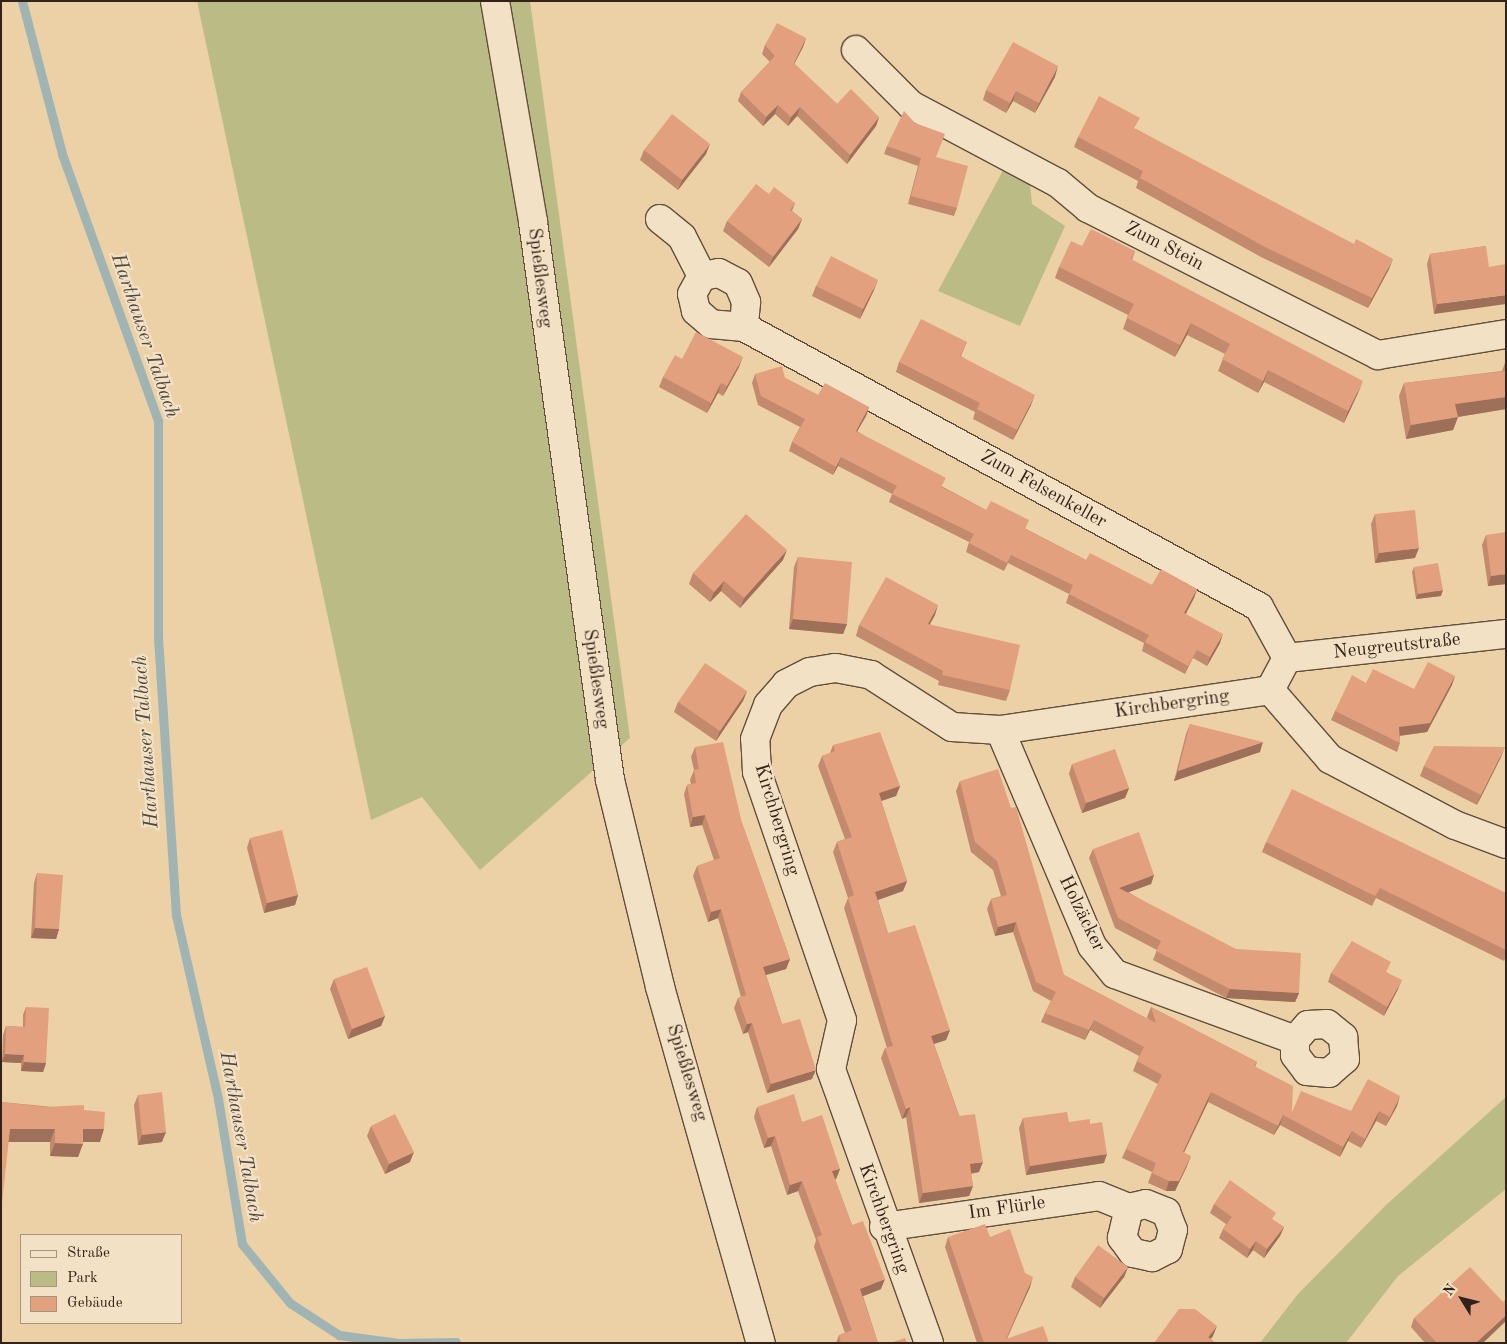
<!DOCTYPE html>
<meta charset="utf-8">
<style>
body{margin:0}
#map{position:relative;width:1507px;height:1344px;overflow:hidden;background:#ebd1a5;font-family:"Old Standard TT",serif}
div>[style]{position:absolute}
.green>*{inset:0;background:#babb85}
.stream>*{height:9px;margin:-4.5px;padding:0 4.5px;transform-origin:4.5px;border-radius:4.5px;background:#9fb4b3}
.roads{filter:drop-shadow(1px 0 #614e3c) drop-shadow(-1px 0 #614e3c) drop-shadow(0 1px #614e3c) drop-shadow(0 -1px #614e3c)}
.minor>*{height:28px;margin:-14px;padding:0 14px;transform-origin:14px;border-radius:14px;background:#f2e1c4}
.wall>*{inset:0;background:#c38a6d}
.shaded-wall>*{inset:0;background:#9f7059}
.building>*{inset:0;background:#e3a07f}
span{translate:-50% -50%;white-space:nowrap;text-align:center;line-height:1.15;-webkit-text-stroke:4.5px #f2e1c4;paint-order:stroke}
.street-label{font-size:19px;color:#332219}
.water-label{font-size:20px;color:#4e4640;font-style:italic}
.frame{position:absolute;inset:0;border:2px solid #332219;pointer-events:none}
.legend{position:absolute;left:20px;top:1234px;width:162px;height:90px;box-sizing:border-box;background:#f2e1c4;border:1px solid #a69580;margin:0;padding:6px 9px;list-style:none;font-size:15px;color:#332219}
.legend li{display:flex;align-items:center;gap:10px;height:25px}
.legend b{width:25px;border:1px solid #a69580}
.north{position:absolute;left:1437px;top:1274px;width:50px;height:50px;-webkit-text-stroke:4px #f2e1c4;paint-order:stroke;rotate:306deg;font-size:14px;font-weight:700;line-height:20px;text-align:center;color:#332219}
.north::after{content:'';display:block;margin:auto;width:18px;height:22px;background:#332219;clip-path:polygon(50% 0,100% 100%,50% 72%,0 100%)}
</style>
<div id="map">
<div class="green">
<div style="clip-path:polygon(197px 1px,530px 1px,630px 738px,480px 870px,422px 797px,371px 820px)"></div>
<div style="clip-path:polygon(1006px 165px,1030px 184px,1032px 204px,1065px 226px,1020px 326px,938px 291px)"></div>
<div style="clip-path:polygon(1506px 1097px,1506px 1189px,1398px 1276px,1346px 1343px,1260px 1343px,1298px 1294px,1385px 1206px)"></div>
</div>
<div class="stream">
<div style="left:22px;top:1px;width:158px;rotate:75.3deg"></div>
<div style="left:62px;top:154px;width:284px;rotate:70.2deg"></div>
<div style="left:158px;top:421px;width:216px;rotate:90deg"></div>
<div style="left:158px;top:637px;width:279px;rotate:86.3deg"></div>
<div style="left:176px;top:915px;width:189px;rotate:77.1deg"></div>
<div style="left:218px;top:1099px;width:147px;rotate:80.6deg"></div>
<div style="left:242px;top:1244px;width:76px;rotate:50.9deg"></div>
<div style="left:290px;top:1303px;width:59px;rotate:33.1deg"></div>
<div style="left:339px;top:1335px;width:60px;rotate:7.7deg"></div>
<div style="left:398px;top:1343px;width:58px;rotate:-1deg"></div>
</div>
<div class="roads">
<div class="minor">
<div style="left:495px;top:1px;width:224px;rotate:80.2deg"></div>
<div style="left:533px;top:222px;width:563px;rotate:82.14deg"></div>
<div style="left:610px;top:780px;width:213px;rotate:76.4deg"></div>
<div style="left:660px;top:987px;width:370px;rotate:74.2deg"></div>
<div style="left:856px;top:50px;width:78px;rotate:45deg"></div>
<div style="left:911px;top:105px;width:166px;rotate:28deg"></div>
<div style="left:1058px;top:183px;width:39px;rotate:40deg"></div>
<div style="left:1088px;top:208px;width:325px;rotate:26.9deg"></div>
<div style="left:1378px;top:355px;width:130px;rotate:-9.3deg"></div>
<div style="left:660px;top:219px;width:28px;rotate:39deg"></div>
<div style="left:682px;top:237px;width:44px;rotate:62.9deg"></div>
<div style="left:744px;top:327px;width:33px;rotate:-175deg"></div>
<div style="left:711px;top:324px;width:20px;rotate:-139deg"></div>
<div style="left:696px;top:311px;width:17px;rotate:-103deg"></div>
<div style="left:692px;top:294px;width:21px;rotate:-61deg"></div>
<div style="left:702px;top:276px;width:17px;rotate:-10deg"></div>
<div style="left:719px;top:273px;width:21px;rotate:28deg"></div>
<div style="left:738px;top:283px;width:21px;rotate:67deg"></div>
<div style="left:746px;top:302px;width:25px;rotate:95deg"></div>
<div style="left:744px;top:327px;width:586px;rotate:28.53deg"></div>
<div style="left:1259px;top:607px;width:58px;rotate:61.2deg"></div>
<div style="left:1287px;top:658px;width:36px;rotate:118deg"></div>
<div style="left:1287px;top:658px;width:220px;rotate:-6.3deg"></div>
<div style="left:1000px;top:730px;width:235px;rotate:66.9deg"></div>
<div style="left:1092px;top:946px;width:36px;rotate:51deg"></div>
<div style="left:1115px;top:974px;width:192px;rotate:20.1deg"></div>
<div style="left:1295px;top:1040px;width:20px;rotate:-49deg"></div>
<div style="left:1308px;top:1025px;width:19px;rotate:-3deg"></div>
<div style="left:1327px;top:1024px;width:21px;rotate:39deg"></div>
<div style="left:1343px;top:1037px;width:22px;rotate:85deg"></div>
<div style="left:1345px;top:1059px;width:21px;rotate:139deg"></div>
<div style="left:1329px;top:1073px;width:22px;rotate:-175deg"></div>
<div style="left:1307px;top:1071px;width:20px;rotate:-127deg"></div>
<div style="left:1295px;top:1055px;width:15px;rotate:-90deg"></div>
<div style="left:884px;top:1227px;width:217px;rotate:-8.2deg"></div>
<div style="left:1099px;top:1196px;width:32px;rotate:22deg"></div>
<div style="left:1129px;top:1208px;width:17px;rotate:-13deg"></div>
<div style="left:1146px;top:1204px;width:22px;rotate:22deg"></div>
<div style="left:1166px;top:1212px;width:19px;rotate:69deg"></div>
<div style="left:1173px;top:1230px;width:20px;rotate:105deg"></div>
<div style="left:1168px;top:1249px;width:18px;rotate:153deg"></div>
<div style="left:1152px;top:1257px;width:19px;rotate:-168deg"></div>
<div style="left:1133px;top:1253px;width:19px;rotate:-126deg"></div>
<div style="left:1122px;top:1238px;width:31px;rotate:-77deg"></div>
<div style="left:929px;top:1343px;width:291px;rotate:-109.7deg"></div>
<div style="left:831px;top:1069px;width:50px;rotate:-77.3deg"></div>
<div style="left:842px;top:1020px;width:262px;rotate:-108.9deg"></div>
<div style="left:757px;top:772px;width:33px;rotate:-93deg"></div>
<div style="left:755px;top:739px;width:36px;rotate:-69deg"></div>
<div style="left:768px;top:705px;width:28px;rotate:-49deg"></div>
<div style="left:786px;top:684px;width:27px;rotate:-27deg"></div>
<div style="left:810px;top:672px;width:26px;rotate:-9deg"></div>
<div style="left:836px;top:668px;width:36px;rotate:11deg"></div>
<div style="left:871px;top:675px;width:96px;rotate:32.7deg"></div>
<div style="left:952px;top:727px;width:48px;rotate:3.6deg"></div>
<div style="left:1000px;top:730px;width:273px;rotate:-8.4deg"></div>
<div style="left:1270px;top:690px;width:91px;rotate:49deg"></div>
<div style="left:1330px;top:759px;width:141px;rotate:27.8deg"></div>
<div style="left:1455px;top:825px;width:54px;rotate:20.4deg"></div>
</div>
</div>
<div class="wall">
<div style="clip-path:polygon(806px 38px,803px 47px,794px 64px,837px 104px,879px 117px,876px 126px,847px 164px,797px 116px,788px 126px,775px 114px,763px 126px,738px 101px,741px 92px,770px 62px,762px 54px,765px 45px)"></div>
<div style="clip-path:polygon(1055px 77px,1035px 113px,1013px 101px,1006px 113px,983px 100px,986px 90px)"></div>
<div style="clip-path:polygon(1136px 129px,1389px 269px,1368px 308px,1261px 257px,1136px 188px,1138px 181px,1074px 147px,1078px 137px)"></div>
<div style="clip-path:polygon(887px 146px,936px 157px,957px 208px,954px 216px,908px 204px,918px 166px,884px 154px)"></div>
<div style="clip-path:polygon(644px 150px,706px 154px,678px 190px,640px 160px)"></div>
<div style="clip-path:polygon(769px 194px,795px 203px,792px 211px,802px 219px,798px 229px,769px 267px,723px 231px,727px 221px)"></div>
<div style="clip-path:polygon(1082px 246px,1135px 251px,1132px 260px,1358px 393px,1344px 423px,1264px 382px,1258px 393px,1218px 371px,1225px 354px,1187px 335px,1175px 357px,1123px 329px,1128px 315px,1055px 278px,1059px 267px)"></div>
<div style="clip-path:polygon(1486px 246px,1434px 314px,1427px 264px,1430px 254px)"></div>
<div style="clip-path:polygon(816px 286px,874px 290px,860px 319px,812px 296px)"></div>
<div style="clip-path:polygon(967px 342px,961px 356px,1031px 405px,1013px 440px,973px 419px,975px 412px,896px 372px,899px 362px)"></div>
<div style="clip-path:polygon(682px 359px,739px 367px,723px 396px,718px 393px,707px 413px,659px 387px,663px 377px)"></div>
<div style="clip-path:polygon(1506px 360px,1506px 409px,1458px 417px,1453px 430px,1406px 439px,1399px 396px,1404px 383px,1502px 371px)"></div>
<div style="clip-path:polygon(755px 374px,785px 378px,818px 395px,869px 407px,866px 416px,857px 431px,943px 487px,986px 510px,1026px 529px,1086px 560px,1152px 585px,1197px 589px,1194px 598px,1186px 614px,1220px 643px,1207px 666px,1193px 658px,1185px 674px,1142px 651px,1144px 643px,1066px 603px,1069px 594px,1008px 563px,1004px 571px,966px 552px,969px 542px,889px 502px,892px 494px,838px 466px,833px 475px,789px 451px,792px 442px,800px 427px,758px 405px,752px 383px)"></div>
<div style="clip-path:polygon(1375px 514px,1415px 558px,1375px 563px,1371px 524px)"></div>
<div style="clip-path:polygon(1486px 535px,1506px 584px,1488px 586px,1482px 545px)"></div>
<div style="clip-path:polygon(798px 557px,847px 624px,843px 634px,789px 629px,794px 567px)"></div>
<div style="clip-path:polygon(783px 560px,740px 608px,721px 591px,710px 602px,689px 584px,693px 573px)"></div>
<div style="clip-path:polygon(1414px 567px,1441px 596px,1416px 599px,1412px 572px)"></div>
<div style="clip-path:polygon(935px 615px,930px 624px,1010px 690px,1006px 701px,938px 685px,939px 681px,856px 636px,859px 625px)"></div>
<div style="clip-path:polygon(1366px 683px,1414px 689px,1452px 685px,1427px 732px,1400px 736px,1400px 743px,1397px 752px,1331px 720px,1335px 711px)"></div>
<div style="clip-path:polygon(747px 691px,743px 701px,716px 741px,674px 712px,678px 702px)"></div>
<div style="clip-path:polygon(1190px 724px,1260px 752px,1174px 781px,1186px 734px)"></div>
<div style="clip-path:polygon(833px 745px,900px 786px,896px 796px,881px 801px,907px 881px,903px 891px,878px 900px,888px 933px,950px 1030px,946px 1040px,934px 1044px,979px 1172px,971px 1174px,973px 1186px,969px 1196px,919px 1203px,906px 1117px,902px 1119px,881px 1058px,885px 1048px,887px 1048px,844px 908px,848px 898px,833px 852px,837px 842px,845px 839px,818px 766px,822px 756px,830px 753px)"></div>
<div style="clip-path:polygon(695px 747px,742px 823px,790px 959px,786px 969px,766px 975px,782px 1024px,812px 1079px,767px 1093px,748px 1032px,743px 1034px,734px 1008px,738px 998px,741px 997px,718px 918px,708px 922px,693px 876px,697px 866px,714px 860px,702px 825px,690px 827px,684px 794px,687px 785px,691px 784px,690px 780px,694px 770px,691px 757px)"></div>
<div style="clip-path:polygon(1501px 757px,1477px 805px,1420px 776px,1424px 766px)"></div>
<div style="clip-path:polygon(1072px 764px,1129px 788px,1125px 798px,1082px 813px,1069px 774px)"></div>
<div style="clip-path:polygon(960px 781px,1064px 975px,1148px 1019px,1147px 1017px,1151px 1007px,1257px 1062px,1255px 1067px,1292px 1112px,1351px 1111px,1397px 1106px,1386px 1126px,1376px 1121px,1361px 1148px,1348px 1141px,1340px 1157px,1280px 1125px,1274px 1135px,1208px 1102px,1184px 1153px,1187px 1166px,1175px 1191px,1166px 1191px,1148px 1183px,1152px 1172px,1122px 1158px,1126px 1149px,1158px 1084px,1133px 1071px,1139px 1056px,1090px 1030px,1085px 1040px,1041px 1022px,1045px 1013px,1051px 1001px,1033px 991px,1013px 932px,995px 936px,987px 909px,991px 899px,1001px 896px,993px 870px,971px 852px,956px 791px)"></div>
<div style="clip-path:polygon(250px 838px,298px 895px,295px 905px,264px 913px,247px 848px)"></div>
<div style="clip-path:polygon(1266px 842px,1506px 893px,1506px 957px,1504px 961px,1376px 898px,1372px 906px,1262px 852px)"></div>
<div style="clip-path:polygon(1093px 849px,1154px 875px,1151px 884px,1128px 892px,1299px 993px,1295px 1002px,1226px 998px,1153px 960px,1157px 950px,1115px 928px,1089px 858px)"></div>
<div style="clip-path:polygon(37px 873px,59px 929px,56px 939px,31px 938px,34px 883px)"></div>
<div style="clip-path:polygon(1387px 972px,1398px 989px,1384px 1016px,1328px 982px,1331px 973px)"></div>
<div style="clip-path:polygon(334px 979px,385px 1016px,381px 1026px,348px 1039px,330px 989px)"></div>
<div style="clip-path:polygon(26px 1007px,46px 1063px,43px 1072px,21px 1071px,21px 1063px,2px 1062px,3px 1035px,6px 1026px,23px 1027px,23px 1015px)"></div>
<div style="clip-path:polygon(138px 1095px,162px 1142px,138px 1145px,134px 1105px)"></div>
<div style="clip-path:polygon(1px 1102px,84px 1110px,100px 1142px,83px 1142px,78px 1157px,50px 1156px,50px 1142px,8px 1142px)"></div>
<div style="clip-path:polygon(757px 1107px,802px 1122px,840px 1169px,836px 1179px,835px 1179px,852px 1225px,881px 1289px,863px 1296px,878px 1343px,836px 1343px,839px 1335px,845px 1333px,814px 1247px,816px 1240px,798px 1191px,787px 1195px,771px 1146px,764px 1148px,754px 1117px)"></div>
<div style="clip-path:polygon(1023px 1118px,1090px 1124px,1104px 1163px,1026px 1175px,1019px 1128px)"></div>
<div style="clip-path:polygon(371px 1126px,410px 1162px,385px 1174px,367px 1136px)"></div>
<div style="clip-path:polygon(1214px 1204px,1273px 1220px,1284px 1227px,1280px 1236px,1264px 1258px,1253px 1250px,1247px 1258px,1219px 1238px,1223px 1229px,1226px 1224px,1210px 1213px)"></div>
<div style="clip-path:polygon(948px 1237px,990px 1237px,1030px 1287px,1007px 1339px,1049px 1343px,977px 1343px,945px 1247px)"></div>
<div style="clip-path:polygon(1128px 1267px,1124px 1277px,1100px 1308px,1071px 1287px,1075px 1277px)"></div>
<div style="clip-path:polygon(1503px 1302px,1483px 1343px,1425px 1343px,1411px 1327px,1414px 1318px)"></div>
</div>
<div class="shaded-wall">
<div style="clip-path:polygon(806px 38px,803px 47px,790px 72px,794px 63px)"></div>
<div style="clip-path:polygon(1058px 66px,1055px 77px,1035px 113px,1039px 103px)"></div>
<div style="clip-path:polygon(1016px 91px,1013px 101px,1006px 113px,1010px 103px)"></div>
<div style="clip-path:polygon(778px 105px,775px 114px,763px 126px,766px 117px)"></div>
<div style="clip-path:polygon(800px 107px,797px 116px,788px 126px,791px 117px)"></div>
<div style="clip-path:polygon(879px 117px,876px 126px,847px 164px,850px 155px)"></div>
<div style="clip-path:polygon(710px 144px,706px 154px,678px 190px,682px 180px)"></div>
<div style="clip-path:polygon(802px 219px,798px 229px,769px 267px,773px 257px)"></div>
<div style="clip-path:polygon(1393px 259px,1389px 269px,1368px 308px,1372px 298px)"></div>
<div style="clip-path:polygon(878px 280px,874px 290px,860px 319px,863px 309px)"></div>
<div style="clip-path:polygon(1506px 295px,1506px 304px,1434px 314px,1437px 304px)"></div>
<div style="clip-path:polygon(1191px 323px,1187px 335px,1175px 357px,1180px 345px)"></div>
<div style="clip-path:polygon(743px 357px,739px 367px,723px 396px,727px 386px)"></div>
<div style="clip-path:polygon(1268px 370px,1264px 382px,1258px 393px,1263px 381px)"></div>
<div style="clip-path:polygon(1363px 381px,1358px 393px,1344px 423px,1348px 411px)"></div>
<div style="clip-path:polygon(721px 383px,718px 393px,707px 413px,711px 403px)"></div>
<div style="clip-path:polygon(1035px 395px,1031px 405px,1013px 440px,1017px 430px)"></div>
<div style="clip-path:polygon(1506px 397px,1506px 409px,1451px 418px,1455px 404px)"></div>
<div style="clip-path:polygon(869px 407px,866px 416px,853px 439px,856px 431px)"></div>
<div style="clip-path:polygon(1458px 417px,1453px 430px,1406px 439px,1411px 425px)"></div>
<div style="clip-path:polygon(841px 457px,838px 466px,833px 475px,836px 467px)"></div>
<div style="clip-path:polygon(1419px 548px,1415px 558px,1375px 563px,1379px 553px)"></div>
<div style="clip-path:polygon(787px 550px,783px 560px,740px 608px,744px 598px)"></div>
<div style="clip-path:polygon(1506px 574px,1506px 584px,1488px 586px,1491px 576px)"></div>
<div style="clip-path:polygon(724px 581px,721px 591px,710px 602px,714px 592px)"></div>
<div style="clip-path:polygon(1197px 589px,1194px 598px,1181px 622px,1184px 613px)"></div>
<div style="clip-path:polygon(1443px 590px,1441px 596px,1416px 599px,1418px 594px)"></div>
<div style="clip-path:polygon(938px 605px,935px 615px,924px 634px,928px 624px)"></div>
<div style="clip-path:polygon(793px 619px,847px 624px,843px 634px,789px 629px)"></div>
<div style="clip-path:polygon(1223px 634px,1220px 643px,1207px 666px,1210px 657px)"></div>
<div style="clip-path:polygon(1455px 676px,1452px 685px,1427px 732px,1396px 736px,1399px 727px)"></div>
<div style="clip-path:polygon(747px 691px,743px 701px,716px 741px,720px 731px)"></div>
<div style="clip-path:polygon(1263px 742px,1260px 752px,1174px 781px,1178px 771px)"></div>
<div style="clip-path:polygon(1505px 747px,1501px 757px,1477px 805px,1481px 795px)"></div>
<div style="clip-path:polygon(900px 786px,896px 796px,875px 803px,879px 793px)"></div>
<div style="clip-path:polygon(1129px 788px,1125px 798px,1082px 813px,1086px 803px)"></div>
<div style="clip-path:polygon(705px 815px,702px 825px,690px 827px,693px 817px)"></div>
<div style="clip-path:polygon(1154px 875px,1151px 884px,1116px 897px,1119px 888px)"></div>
<div style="clip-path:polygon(907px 881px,903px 891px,872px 902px,875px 892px)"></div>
<div style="clip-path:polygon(298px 895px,295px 905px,264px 913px,267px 903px)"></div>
<div style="clip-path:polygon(721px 909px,718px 918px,708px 922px,711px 912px)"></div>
<div style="clip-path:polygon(1016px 922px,1013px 932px,995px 936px,998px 927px)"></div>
<div style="clip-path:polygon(35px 928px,59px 929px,56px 939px,31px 938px)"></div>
<div style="clip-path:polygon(790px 959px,786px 969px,759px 977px,763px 967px)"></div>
<div style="clip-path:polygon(1402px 980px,1398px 989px,1384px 1016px,1387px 1007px)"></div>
<div style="clip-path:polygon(1230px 989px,1299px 993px,1295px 1002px,1226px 998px)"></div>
<div style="clip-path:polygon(385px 1016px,381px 1026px,348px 1039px,352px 1029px)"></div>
<div style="clip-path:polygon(1094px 1020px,1090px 1030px,1085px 1040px,1089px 1030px)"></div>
<div style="clip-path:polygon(752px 1023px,748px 1032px,743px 1034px,747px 1024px)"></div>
<div style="clip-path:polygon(950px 1030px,946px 1040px,927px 1046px,931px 1036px)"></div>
<div style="clip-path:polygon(5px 1054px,24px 1055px,21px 1063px,2px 1062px)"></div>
<div style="clip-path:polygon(24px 1062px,46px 1063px,43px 1072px,21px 1071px)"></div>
<div style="clip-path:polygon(816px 1070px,812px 1079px,767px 1093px,771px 1084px)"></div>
<div style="clip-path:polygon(1211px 1092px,1208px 1102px,1179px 1162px,1183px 1152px)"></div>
<div style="clip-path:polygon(1400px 1096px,1397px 1106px,1386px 1126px,1390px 1117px)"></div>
<div style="clip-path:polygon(910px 1107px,906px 1117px,902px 1119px,906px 1109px)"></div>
<div style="clip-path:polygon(1379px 1111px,1376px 1121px,1361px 1148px,1365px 1139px)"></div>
<div style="clip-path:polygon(1283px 1115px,1280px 1125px,1274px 1135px,1278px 1126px)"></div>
<div style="clip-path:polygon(10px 1129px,55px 1129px,50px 1142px,5px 1142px)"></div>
<div style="clip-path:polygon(83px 1129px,104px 1129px,100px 1142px,78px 1142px)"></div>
<div style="clip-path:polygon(1352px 1131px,1348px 1141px,1340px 1157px,1343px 1147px)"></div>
<div style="clip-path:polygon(166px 1132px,162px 1142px,138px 1145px,142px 1135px)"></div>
<div style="clip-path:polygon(775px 1136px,771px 1146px,764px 1148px,768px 1138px)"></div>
<div style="clip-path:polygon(55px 1143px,83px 1144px,78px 1157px,50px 1156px)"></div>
<div style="clip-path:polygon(414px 1152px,410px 1162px,385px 1174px,389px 1164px)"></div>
<div style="clip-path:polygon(1107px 1154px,1104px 1163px,1026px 1175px,1030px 1166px)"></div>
<div style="clip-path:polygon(1191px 1156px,1187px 1166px,1175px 1191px,1166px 1191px,1169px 1181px)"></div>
<div style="clip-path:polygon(983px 1162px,979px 1172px,966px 1174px,970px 1164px)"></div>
<div style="clip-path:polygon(840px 1169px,836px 1179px,829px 1181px,832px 1171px)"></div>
<div style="clip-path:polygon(802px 1181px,798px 1191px,787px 1195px,790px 1185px)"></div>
<div style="clip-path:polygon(973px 1186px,969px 1196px,919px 1203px,923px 1193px)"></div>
<div style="clip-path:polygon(1284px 1227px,1280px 1236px,1264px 1258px,1267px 1249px)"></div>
<div style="clip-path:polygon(1256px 1241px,1253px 1250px,1247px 1258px,1250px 1249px)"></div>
<div style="clip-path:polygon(1128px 1267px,1124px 1277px,1100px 1308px,1104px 1298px)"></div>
<div style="clip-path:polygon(1033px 1277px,1030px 1287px,1004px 1343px)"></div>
<div style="clip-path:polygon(885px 1279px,881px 1289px,856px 1299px,860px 1289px)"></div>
<div style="clip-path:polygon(1506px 1315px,1506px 1321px,1483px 1343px,1476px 1343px)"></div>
<div style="clip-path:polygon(1217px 1326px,1213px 1336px,1208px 1343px,1208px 1337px)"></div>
</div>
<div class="building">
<div style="clip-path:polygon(777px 23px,806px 38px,794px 63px,837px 104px,851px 89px,879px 117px,850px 155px,800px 107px,791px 117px,778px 105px,766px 117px,741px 92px,775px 56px,765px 45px)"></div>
<div style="clip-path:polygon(1013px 42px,1058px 66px,1039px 103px,1016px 91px,1010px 103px,986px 90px)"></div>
<div style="clip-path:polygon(1099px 96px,1140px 118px,1134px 128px,1354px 244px,1356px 239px,1393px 259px,1372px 298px,1265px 247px,1140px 178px,1143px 171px,1078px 137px)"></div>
<div style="clip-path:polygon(904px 111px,915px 123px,945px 134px,936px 157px,968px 166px,957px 208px,911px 196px,921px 158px,887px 146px)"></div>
<div style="clip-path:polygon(672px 114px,710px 144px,682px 180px,644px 150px)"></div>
<div style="clip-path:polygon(756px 184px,769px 194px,774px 187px,795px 203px,790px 210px,802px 219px,773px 257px,727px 221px)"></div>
<div style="clip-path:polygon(1091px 229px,1135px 251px,1131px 259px,1363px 381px,1348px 411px,1268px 370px,1263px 381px,1222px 359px,1230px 344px,1191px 323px,1180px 345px,1127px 318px,1134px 304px,1059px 267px,1071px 241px,1082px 246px)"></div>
<div style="clip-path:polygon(1486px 246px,1489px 267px,1506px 264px,1506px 295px,1437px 304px,1430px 254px)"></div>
<div style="clip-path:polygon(831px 256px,878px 280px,863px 309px,816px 286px)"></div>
<div style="clip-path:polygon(921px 319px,967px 342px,960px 356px,1035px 395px,1017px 430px,977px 409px,980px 403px,899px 362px)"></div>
<div style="clip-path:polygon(696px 332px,743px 357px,727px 386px,721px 383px,711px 403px,663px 377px,675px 355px,682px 359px)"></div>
<div style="clip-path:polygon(782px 366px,785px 378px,818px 395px,825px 383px,869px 407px,856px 431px,946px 478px,941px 487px,986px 510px,991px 501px,1029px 520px,1025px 529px,1086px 560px,1090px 553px,1152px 585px,1161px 569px,1197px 589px,1184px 613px,1223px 634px,1210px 657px,1197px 650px,1188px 666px,1145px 642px,1149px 635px,1069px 594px,1073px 585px,1011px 555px,1007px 563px,969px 543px,974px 534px,892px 494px,897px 486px,841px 457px,836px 467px,792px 442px,805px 419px,761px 396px,755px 374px)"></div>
<div style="clip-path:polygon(1506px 371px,1506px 397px,1455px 404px,1458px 417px,1411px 425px,1404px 383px)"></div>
<div style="clip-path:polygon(1415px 510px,1419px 548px,1379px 553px,1375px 514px)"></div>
<div style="clip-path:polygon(746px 514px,787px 550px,744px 598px,724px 581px,714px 592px,693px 573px)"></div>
<div style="clip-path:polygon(1506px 532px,1506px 574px,1491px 576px,1486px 535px)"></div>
<div style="clip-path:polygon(798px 557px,852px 562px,847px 624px,793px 619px)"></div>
<div style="clip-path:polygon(1438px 563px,1443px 590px,1418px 594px,1414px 567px)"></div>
<div style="clip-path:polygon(886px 577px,938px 605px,928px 624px,1020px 645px,1010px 690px,942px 675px,943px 671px,859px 625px)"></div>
<div style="clip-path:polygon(1428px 662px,1455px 676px,1430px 723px,1399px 727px,1400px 743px,1335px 711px,1352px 675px,1366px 683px,1373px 669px,1414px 689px)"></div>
<div style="clip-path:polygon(705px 663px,747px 691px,720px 731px,678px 702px)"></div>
<div style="clip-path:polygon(1190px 724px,1263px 742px,1178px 771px)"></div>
<div style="clip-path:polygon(880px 732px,900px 786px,879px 793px,907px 881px,875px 892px,888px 933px,915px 925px,950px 1030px,931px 1036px,959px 1116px,975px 1114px,983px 1162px,970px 1164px,973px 1186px,923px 1193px,910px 1107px,906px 1109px,885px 1048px,893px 1046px,848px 898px,854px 895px,837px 842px,852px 837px,822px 756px,835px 751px,833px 745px)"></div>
<div style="clip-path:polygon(723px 742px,742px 823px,790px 959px,763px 967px,782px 1024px,800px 1019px,816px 1070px,771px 1084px,752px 1023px,747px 1024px,738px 998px,746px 995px,721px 909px,711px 912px,697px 866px,720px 858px,705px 815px,693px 817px,687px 785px,696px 783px,694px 770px,699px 769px,695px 747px)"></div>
<div style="clip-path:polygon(1434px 746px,1505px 747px,1481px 795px,1424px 766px)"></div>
<div style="clip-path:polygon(1115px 749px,1129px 788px,1086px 803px,1072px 764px)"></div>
<div style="clip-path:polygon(998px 769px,1011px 808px,1016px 807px,1064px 975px,1156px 1023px,1151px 1007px,1257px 1062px,1254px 1066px,1293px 1086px,1292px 1112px,1301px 1091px,1351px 1111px,1368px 1079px,1400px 1096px,1390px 1117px,1379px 1111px,1365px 1139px,1352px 1131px,1343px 1147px,1283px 1115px,1278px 1126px,1211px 1092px,1183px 1152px,1191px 1156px,1179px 1181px,1169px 1181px,1152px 1173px,1156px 1163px,1126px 1149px,1162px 1075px,1137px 1061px,1144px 1047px,1094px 1020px,1089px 1030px,1045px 1013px,1056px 992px,1036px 982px,1016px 922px,998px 927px,991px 899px,1007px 895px,997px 861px,975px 842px,960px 781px)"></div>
<div style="clip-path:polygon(1292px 789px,1506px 893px,1506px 950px,1380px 888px,1375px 896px,1266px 842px)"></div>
<div style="clip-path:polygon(282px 830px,298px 895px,267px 903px,250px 838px)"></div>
<div style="clip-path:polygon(1139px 832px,1154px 875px,1119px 888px,1236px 949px,1301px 953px,1299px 993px,1230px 989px,1156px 951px,1161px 941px,1118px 918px,1093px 849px)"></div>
<div style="clip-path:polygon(37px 873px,63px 875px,59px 929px,35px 928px)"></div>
<div style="clip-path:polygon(1352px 941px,1391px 962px,1386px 972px,1402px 980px,1387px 1007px,1331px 973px)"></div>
<div style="clip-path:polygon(367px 967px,385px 1016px,352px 1029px,334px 979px)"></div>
<div style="clip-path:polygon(26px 1007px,49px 1008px,46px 1063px,24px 1062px,24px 1055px,5px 1054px,6px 1026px,25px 1027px)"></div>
<div style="clip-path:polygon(162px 1092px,166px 1132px,142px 1135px,138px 1095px)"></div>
<div style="clip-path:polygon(794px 1094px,802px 1122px,822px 1115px,840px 1169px,832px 1171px,852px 1225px,863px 1221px,885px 1279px,860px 1289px,878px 1343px,841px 1343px,839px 1335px,852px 1330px,817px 1237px,822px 1235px,802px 1181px,790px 1185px,775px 1136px,768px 1138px,757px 1107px)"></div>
<div style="clip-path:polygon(1px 1102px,46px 1107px,84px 1105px,84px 1110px,105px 1112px,104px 1129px,83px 1129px,83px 1144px,55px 1143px,55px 1129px,10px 1129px,1px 1212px)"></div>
<div style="clip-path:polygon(1067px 1112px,1069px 1122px,1090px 1119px,1090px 1124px,1102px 1122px,1107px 1154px,1030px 1166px,1023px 1118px)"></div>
<div style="clip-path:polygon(395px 1114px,414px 1152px,389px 1164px,371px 1126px)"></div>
<div style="clip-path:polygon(1230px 1180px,1276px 1213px,1272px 1219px,1284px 1227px,1267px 1249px,1256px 1241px,1250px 1249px,1223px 1229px,1232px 1217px,1214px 1204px)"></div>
<div style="clip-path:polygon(985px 1224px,990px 1237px,1010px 1229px,1025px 1273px,1033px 1277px,1006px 1339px,1043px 1326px,1049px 1343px,984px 1343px,948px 1237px)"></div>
<div style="clip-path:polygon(1098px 1245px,1128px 1267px,1104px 1298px,1075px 1277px)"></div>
<div style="clip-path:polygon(1470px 1267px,1506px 1305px,1506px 1315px,1476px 1343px,1437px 1343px,1414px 1318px)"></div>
<div style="clip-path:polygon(1506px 1299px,1506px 1305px,1503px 1302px)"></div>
<div style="clip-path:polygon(1179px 1309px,1195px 1309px,1217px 1326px,1208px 1337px,1214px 1341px,1212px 1343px,1154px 1343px)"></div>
<div style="clip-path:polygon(905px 1338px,907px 1343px,890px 1343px)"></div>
</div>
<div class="street-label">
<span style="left:1164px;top:247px;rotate:27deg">Zum Stein</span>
<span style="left:539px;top:278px;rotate:83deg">Spießlesweg</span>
<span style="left:1043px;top:490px;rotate:29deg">Zum Felsenkeller</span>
<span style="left:1397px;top:647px;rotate:-6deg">Neugreutstraße</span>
<span style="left:595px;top:679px;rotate:82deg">Spießlesweg</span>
<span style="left:1172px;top:705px;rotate:-8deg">Kirchbergring</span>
<span style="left:776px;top:820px;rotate:73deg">Kirchbergring</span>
<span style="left:1081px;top:914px;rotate:64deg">Holzäcker</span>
<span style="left:686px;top:1073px;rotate:73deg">Spießlesweg</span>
<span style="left:1007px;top:1209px;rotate:-8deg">Im Flürle</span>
<span style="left:883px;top:1219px;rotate:70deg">Kirchbergring</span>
</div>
<div class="water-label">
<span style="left:144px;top:336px;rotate:71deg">Harthauser Talbach</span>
<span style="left:147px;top:742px;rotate:-94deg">Harthauser Talbach</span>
<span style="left:240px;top:1137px;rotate:80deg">Harthauser Talbach</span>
</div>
<div class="frame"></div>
<ul class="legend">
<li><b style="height:6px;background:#f2e1c4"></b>Straße</li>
<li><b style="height:14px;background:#babb85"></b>Park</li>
<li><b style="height:14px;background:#e3a07f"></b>Gebäude</li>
</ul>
<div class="north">N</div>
</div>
